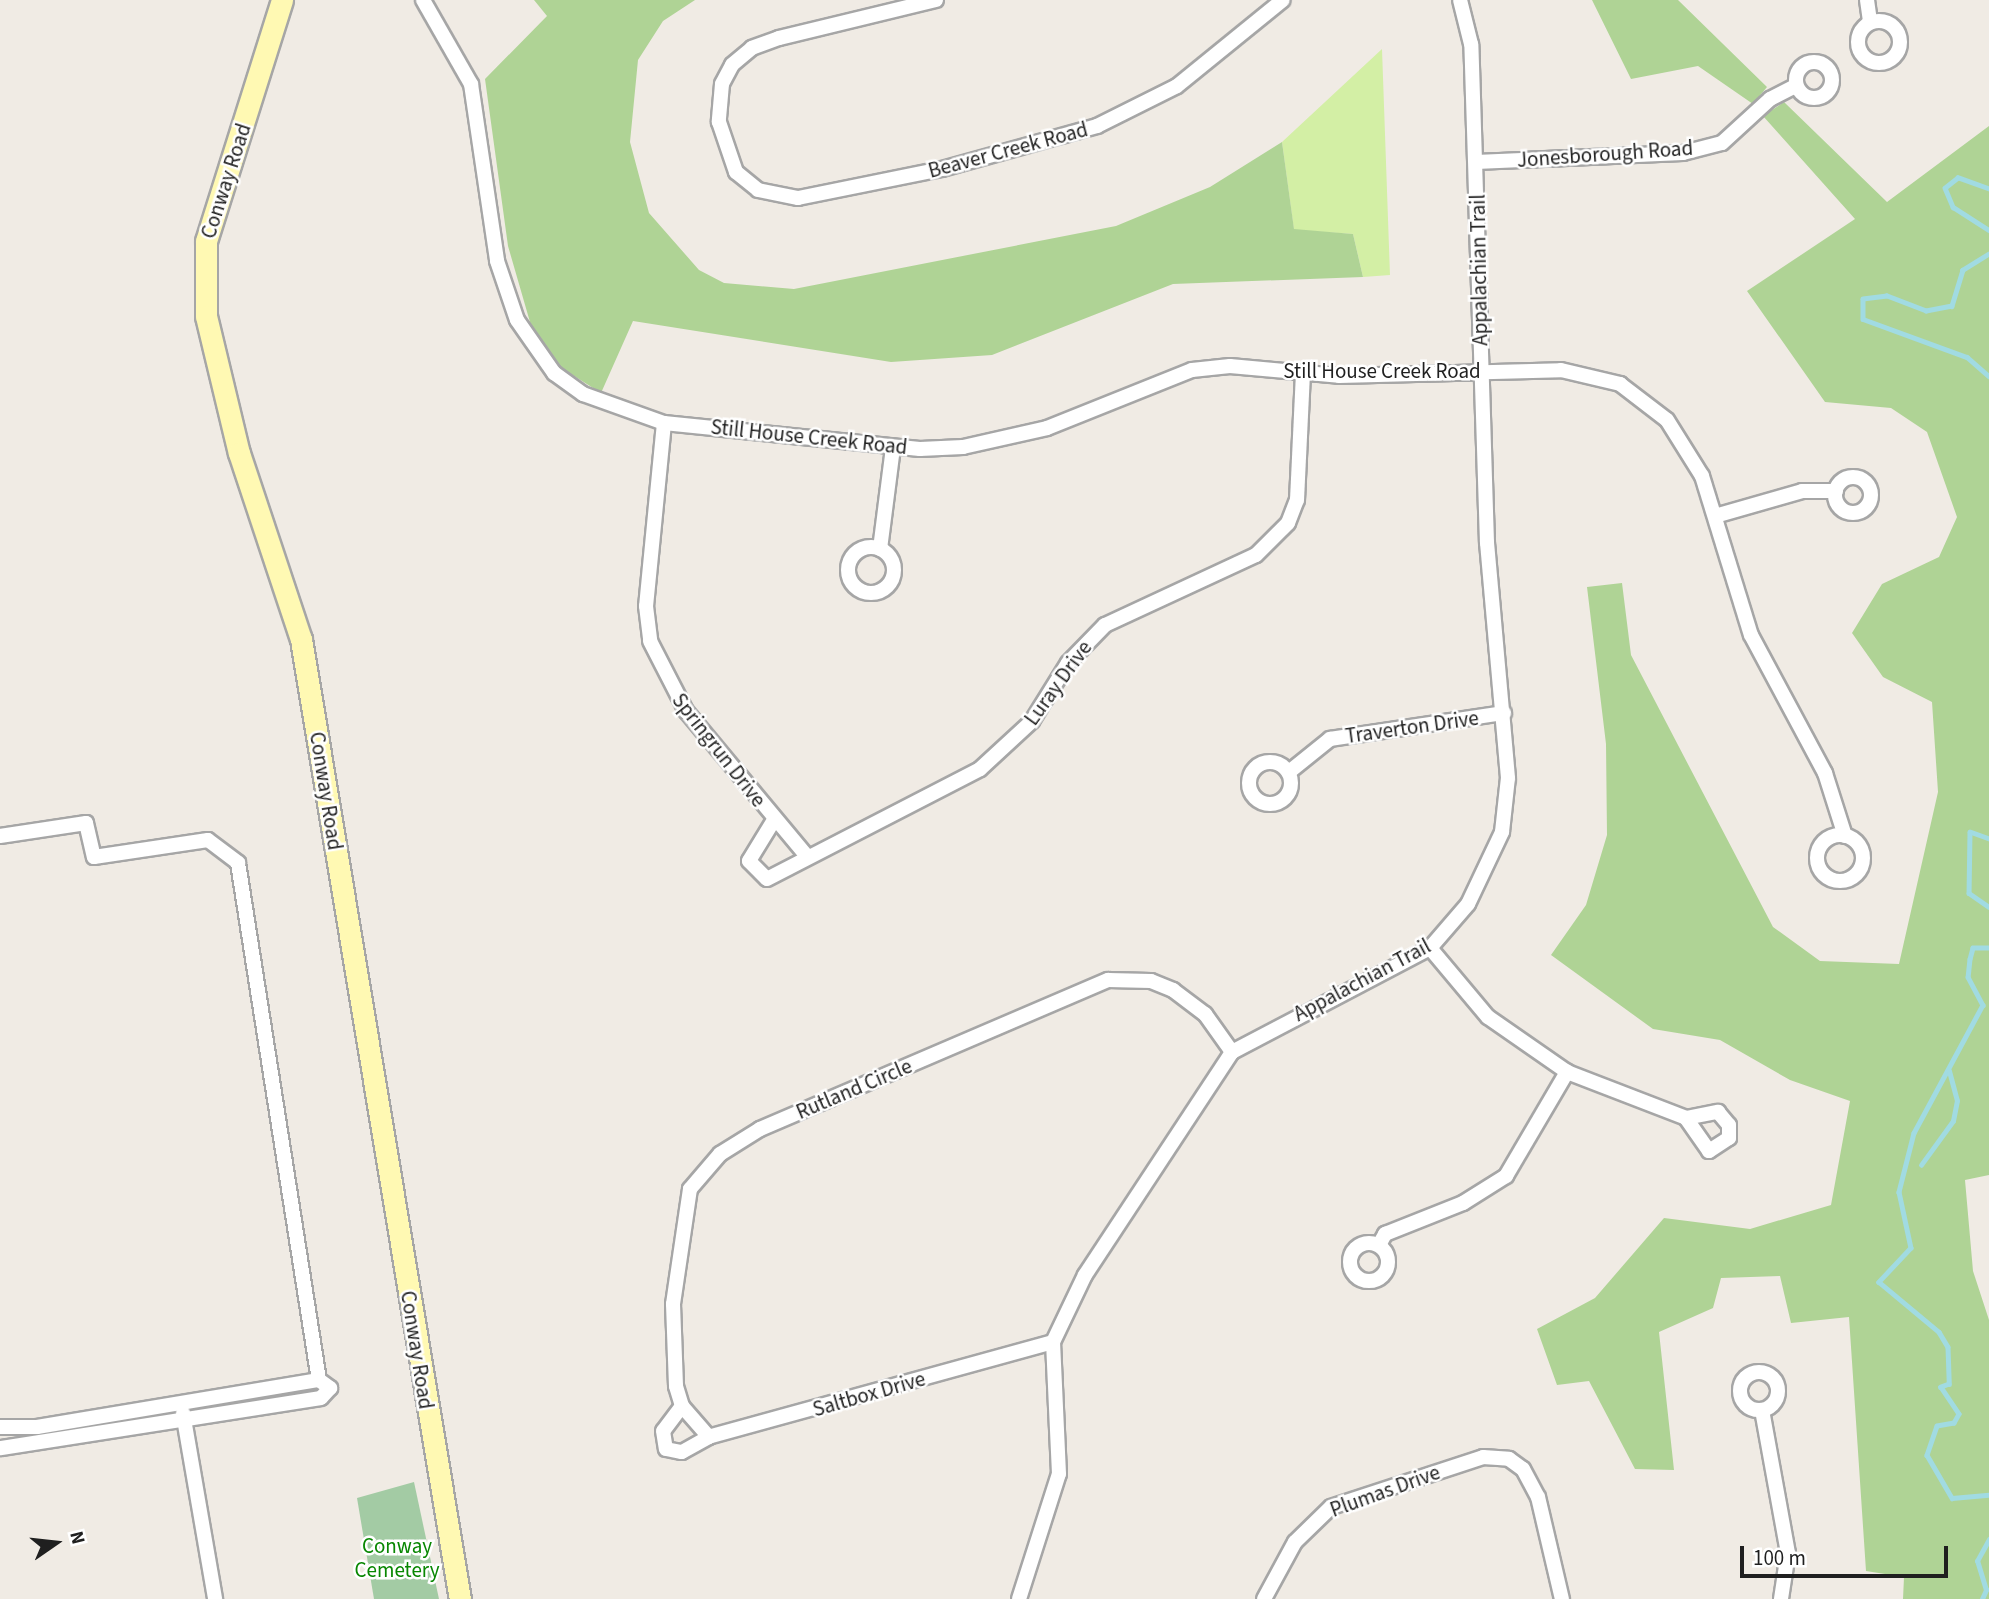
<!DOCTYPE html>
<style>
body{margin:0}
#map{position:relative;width:1989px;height:1599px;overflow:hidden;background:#f0ebe4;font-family:"Source Sans 3",sans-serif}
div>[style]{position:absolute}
.grass>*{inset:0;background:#d3efa5}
.forest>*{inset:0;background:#afd395}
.cemetery>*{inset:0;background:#a3cba4}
.stream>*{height:4.5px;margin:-2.25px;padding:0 2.25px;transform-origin:2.25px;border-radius:2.25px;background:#a1dbe2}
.roads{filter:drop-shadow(2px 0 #a6a6a6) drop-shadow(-2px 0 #a6a6a6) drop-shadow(0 2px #a6a6a6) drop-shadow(0 -2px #a6a6a6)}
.street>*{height:14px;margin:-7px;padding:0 7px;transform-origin:7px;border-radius:7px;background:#fff}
.street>.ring{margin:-7px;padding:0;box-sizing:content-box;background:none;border:14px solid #fff;border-radius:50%}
.secondary>*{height:21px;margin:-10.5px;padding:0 10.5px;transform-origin:10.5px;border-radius:10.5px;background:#fff9b3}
span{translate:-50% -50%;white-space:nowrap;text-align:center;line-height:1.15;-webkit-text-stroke:5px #fff;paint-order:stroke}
.street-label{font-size:21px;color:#1f1f1f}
.park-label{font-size:21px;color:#088702}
.north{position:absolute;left:21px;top:1508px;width:70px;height:70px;-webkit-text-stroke:5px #fff;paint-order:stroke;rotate:76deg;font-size:19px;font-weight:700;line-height:28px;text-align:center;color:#1f1f1f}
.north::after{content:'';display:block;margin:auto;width:24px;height:32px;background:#1f1f1f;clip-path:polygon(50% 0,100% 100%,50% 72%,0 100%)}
.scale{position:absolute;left:1740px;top:1546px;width:208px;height:32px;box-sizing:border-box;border:4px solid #1f1f1f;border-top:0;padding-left:9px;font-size:21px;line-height:24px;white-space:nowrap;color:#1f1f1f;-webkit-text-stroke:5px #fff;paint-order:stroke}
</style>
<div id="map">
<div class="grass">
<div style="clip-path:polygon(1382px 49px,1390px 275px,1363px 277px,1353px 234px,1294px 230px,1282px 142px)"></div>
</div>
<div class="forest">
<div style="clip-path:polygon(534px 0,695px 0,663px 21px,638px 60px,630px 142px,649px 213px,699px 270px,724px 283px,794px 289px,1116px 226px,1210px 187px,1282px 142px,1294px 229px,1353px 234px,1363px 277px,1173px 284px,992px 355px,891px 362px,633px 321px,601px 393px,560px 367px,532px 329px,508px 246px,485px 79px,547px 16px)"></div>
<div style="clip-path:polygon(1592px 0,1678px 0,1767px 87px,1753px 104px,1698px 66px,1631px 79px)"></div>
<div style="clip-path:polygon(1784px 102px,1887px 202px,1989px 126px,1989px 1175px,1965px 1180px,1973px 1271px,1989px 1320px,1989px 1599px,1903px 1599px,1904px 1577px,1866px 1571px,1849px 1317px,1791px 1323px,1780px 1276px,1721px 1278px,1713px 1308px,1659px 1332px,1674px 1470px,1635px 1469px,1589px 1381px,1557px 1385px,1537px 1329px,1595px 1298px,1664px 1218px,1750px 1229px,1831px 1205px,1850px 1101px,1790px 1080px,1720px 1040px,1653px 1029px,1551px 955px,1586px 905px,1607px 835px,1606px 744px,1587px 587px,1622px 583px,1631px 655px,1773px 927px,1820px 961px,1899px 964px,1938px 792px,1932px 702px,1883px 677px,1852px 633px,1882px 584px,1939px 557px,1957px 517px,1927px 432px,1891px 408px,1825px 402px,1747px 291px,1855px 219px,1763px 116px)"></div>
</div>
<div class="cemetery">
<div style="clip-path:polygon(414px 1482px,439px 1599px,374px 1599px,357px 1498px)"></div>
</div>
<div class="stream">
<div style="left:1989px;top:189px;width:33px;rotate:-160deg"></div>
<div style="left:1958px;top:178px;width:16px;rotate:142deg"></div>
<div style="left:1945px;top:188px;width:21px;rotate:67deg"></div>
<div style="left:1953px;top:207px;width:43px;rotate:32.6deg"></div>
<div style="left:1989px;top:254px;width:31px;rotate:148deg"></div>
<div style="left:1963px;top:270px;width:38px;rotate:107deg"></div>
<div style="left:1952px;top:306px;width:26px;rotate:169deg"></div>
<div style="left:1926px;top:311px;width:42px;rotate:-159deg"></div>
<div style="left:1887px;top:296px;width:24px;rotate:173deg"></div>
<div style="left:1863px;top:299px;width:20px;rotate:90deg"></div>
<div style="left:1863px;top:319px;width:111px;rotate:20.1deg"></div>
<div style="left:1967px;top:357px;width:29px;rotate:41deg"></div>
<div style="left:1989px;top:839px;width:20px;rotate:-160deg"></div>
<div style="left:1970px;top:832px;width:61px;rotate:90.9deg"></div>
<div style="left:1969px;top:893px;width:24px;rotate:35deg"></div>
<div style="left:1989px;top:948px;width:16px;rotate:180deg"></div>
<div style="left:1973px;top:948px;width:11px;rotate:105deg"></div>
<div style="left:1970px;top:959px;width:18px;rotate:96deg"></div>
<div style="left:1968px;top:977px;width:32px;rotate:62deg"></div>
<div style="left:1983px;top:1005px;width:145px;rotate:118.3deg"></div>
<div style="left:1914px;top:1133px;width:61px;rotate:104.3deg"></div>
<div style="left:1899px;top:1192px;width:57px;rotate:77.9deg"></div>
<div style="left:1911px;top:1248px;width:47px;rotate:133.3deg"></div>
<div style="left:1879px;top:1282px;width:78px;rotate:39.8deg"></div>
<div style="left:1939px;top:1332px;width:17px;rotate:59deg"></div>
<div style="left:1948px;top:1347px;width:37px;rotate:88deg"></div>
<div style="left:1949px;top:1384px;width:9px;rotate:159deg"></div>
<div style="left:1941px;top:1387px;width:32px;rotate:56deg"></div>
<div style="left:1959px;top:1414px;width:10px;rotate:119deg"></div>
<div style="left:1954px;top:1423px;width:17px;rotate:170deg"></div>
<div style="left:1937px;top:1426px;width:31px;rotate:109deg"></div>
<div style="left:1927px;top:1455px;width:50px;rotate:59.8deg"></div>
<div style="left:1952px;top:1498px;width:37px;rotate:-5deg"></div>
<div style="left:1921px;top:1165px;width:54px;rotate:-54deg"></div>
<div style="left:1953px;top:1121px;width:20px;rotate:-79deg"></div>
<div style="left:1957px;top:1101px;width:31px;rotate:-105deg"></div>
<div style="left:1982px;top:1599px;width:10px;rotate:-66deg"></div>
<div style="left:1986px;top:1590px;width:30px;rotate:-107deg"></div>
<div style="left:1977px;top:1561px;width:25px;rotate:-61deg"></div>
</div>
<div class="roads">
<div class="street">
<div style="left:423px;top:0;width:97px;rotate:60.3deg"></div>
<div style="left:471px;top:84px;width:179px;rotate:81.6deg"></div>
<div style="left:497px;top:261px;width:62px;rotate:71.3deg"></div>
<div style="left:517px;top:320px;width:65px;rotate:55.1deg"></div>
<div style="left:554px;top:373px;width:36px;rotate:36deg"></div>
<div style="left:583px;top:394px;width:86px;rotate:19.7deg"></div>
<div style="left:664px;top:423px;width:257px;rotate:5.8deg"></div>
<div style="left:920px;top:449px;width:43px;rotate:-2.7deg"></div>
<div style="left:963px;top:447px;width:86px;rotate:-12.7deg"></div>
<div style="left:1047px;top:428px;width:156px;rotate:-21.8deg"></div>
<div style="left:1192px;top:370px;width:38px;rotate:-6deg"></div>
<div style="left:1230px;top:366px;width:109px;rotate:5.2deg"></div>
<div style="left:1339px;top:376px;width:222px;rotate:-1.5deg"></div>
<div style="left:1561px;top:370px;width:61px;rotate:13.3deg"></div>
<div style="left:1620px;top:384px;width:59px;rotate:37.5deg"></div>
<div style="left:1667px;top:420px;width:66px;rotate:58deg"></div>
<div style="left:1702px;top:476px;width:166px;rotate:72.9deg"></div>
<div style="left:1751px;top:635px;width:157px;rotate:61.8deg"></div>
<div style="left:1825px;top:773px;width:66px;rotate:72.4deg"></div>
<div style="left:936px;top:0;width:162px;rotate:166.4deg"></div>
<div style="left:779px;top:38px;width:29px;rotate:160deg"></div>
<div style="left:752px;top:48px;width:26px;rotate:140deg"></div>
<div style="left:732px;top:65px;width:21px;rotate:118deg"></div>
<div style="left:722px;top:84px;width:38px;rotate:95deg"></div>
<div style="left:719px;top:122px;width:53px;rotate:71.2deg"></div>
<div style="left:736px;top:172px;width:28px;rotate:39deg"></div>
<div style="left:758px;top:190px;width:41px;rotate:11.3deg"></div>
<div style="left:798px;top:198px;width:147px;rotate:-11.4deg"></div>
<div style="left:942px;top:169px;width:161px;rotate:-15.5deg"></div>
<div style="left:1097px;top:126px;width:89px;rotate:-26.6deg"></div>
<div style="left:1177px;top:86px;width:136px;rotate:-39.1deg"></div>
<div style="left:1867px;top:0;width:22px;rotate:82deg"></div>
<div class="ring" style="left:1858px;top:21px;width:28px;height:28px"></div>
<div class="ring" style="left:1796px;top:62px;width:22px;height:22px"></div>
<div style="left:1476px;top:162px;width:207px;rotate:-2.5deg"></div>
<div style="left:1683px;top:153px;width:40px;rotate:-14.4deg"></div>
<div style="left:1722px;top:143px;width:65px;rotate:-42.5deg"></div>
<div style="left:1770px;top:99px;width:29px;rotate:-27deg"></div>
<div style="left:664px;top:423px;width:184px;rotate:95.6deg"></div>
<div style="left:646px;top:606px;width:35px;rotate:83deg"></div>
<div style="left:650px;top:641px;width:79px;rotate:62.8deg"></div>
<div style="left:686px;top:711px;width:189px;rotate:50.2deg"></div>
<div class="ring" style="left:1835px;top:477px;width:22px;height:22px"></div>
<div style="left:1715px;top:516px;width:91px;rotate:-16deg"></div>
<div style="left:1802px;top:491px;width:34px"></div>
<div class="ring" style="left:848px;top:547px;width:32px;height:32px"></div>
<div style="left:880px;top:549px;width:103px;rotate:-82.7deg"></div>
<div class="ring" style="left:1249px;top:762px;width:28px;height:28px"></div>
<div style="left:1289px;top:772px;width:53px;rotate:-38.8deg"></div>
<div style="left:1330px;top:739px;width:176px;rotate:-8.5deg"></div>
<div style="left:774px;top:820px;width:48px;rotate:121.4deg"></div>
<div style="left:749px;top:861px;width:25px;rotate:45deg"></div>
<div style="left:767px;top:879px;width:240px;rotate:-27.3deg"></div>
<div style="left:980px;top:769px;width:71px;rotate:-42.7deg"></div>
<div style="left:1032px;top:721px;width:68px;rotate:-58.2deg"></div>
<div style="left:1068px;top:663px;width:53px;rotate:-45.8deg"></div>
<div style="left:1105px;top:625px;width:166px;rotate:-24.9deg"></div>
<div style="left:1256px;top:555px;width:45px;rotate:-45deg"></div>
<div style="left:1288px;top:523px;width:25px;rotate:-69deg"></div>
<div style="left:1297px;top:500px;width:125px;rotate:-87.3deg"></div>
<div class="ring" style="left:1817px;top:835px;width:32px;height:32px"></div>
<div style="left:0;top:836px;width:87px;rotate:-8.6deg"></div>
<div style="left:86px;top:823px;width:35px;rotate:77deg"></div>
<div style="left:94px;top:857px;width:115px;rotate:-8.5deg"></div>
<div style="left:208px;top:840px;width:38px;rotate:37deg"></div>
<div style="left:238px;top:863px;width:523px;rotate:81.1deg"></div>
<div style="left:1430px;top:948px;width:90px;rotate:50deg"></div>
<div style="left:1488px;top:1017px;width:96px;rotate:34.8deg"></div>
<div style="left:1567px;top:1072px;width:128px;rotate:21.1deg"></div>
<div style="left:1686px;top:1118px;width:33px;rotate:-11deg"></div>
<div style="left:1718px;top:1112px;width:17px;rotate:50deg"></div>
<div style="left:1729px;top:1125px;width:13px;rotate:90deg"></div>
<div style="left:1729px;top:1138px;width:24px;rotate:147deg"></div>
<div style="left:1709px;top:1151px;width:40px;rotate:-124.9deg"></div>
<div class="ring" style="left:1350px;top:1243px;width:24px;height:24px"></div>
<div style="left:1379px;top:1245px;width:13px;rotate:-61deg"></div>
<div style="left:1385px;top:1234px;width:84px;rotate:-21.7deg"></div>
<div style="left:1463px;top:1203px;width:51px;rotate:-32.1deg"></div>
<div style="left:1506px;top:1176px;width:121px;rotate:-59.6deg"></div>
<div style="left:1053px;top:1342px;width:357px;rotate:164.6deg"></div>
<div style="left:709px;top:1437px;width:41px;rotate:-131.1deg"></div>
<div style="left:682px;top:1406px;width:21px;rotate:-107deg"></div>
<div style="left:676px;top:1386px;width:82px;rotate:-92.1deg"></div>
<div style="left:673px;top:1304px;width:116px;rotate:-81.6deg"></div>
<div style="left:690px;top:1189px;width:46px;rotate:-49.4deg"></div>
<div style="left:720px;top:1154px;width:47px;rotate:-32deg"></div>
<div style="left:760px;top:1129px;width:379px;rotate:-23.2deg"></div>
<div style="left:1108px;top:980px;width:43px;rotate:1.3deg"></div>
<div style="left:1151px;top:981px;width:24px;rotate:22deg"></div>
<div style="left:1173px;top:990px;width:40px;rotate:37deg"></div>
<div style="left:1205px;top:1014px;width:47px;rotate:54.6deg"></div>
<div class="ring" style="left:1740px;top:1372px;width:24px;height:24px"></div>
<div style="left:682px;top:1406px;width:31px;rotate:127deg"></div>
<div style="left:663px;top:1431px;width:18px;rotate:81deg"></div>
<div style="left:666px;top:1449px;width:16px;rotate:11deg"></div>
<div style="left:682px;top:1452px;width:31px;rotate:-29deg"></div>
<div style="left:1762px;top:1410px;width:145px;rotate:79.7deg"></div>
<div style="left:1788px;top:1553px;width:47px;rotate:98.7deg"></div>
<div style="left:183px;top:1413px;width:189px;rotate:80.2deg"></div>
<div style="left:0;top:1427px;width:37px"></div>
<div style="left:37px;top:1427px;width:286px;rotate:-9.5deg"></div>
<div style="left:319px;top:1380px;width:14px;rotate:36deg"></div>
<div style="left:330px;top:1388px;width:13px;rotate:132deg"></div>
<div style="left:321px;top:1398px;width:325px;rotate:171.1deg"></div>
<div style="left:1019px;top:1599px;width:131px;rotate:-72.3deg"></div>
<div style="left:1059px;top:1474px;width:132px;rotate:-92.6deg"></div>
<div style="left:1053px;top:1342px;width:74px;rotate:-64.5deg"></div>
<div style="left:1085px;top:1275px;width:267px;rotate:-56.6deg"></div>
<div style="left:1232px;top:1052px;width:224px;rotate:-27.7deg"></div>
<div style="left:1430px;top:948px;width:58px;rotate:-49.2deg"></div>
<div style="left:1468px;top:904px;width:80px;rotate:-64.7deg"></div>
<div style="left:1502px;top:832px;width:54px;rotate:-83.7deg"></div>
<div style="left:1508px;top:778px;width:236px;rotate:-95.1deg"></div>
<div style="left:1487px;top:543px;width:499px;rotate:-91.8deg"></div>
<div style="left:1471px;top:44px;width:45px;rotate:-104deg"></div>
<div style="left:1264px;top:1599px;width:65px;rotate:-61.5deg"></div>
<div style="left:1295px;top:1542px;width:50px;rotate:-44.2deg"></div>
<div style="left:1331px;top:1507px;width:160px;rotate:-18.2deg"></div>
<div style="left:1483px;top:1457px;width:26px;rotate:4deg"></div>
<div style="left:1509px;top:1459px;width:17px;rotate:36deg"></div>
<div style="left:1523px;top:1469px;width:32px;rotate:62deg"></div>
<div style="left:1538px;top:1497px;width:105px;rotate:76.8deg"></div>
</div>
<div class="secondary">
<div style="left:282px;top:0;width:253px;rotate:107.5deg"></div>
<div style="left:206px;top:241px;width:75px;rotate:90deg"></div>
<div style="left:206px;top:316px;width:141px;rotate:76.5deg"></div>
<div style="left:239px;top:453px;width:196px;rotate:71.6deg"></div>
<div style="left:301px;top:639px;width:973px;rotate:80.6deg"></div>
</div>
</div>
<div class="street-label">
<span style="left:1008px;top:150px;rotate:-15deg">Beaver Creek Road</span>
<span style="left:1605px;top:154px;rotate:-4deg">Jonesborough Road</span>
<span style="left:226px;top:181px;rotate:-72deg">Conway Road</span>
<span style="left:1479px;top:270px;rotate:-91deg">Appalachian Trail</span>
<span style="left:1382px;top:371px">Still House Creek Road</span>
<span style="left:809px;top:437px;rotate:6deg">Still House Creek Road</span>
<span style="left:1058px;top:683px;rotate:-54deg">Luray Drive</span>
<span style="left:1412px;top:727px;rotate:-8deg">Traverton Drive</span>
<span style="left:719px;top:750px;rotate:52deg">Springrun Drive</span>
<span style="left:326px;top:791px;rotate:81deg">Conway Road</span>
<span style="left:1362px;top:980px;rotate:-28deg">Appalachian Trail</span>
<span style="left:854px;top:1089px;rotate:-23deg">Rutland Circle</span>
<span style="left:417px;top:1350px;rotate:81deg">Conway Road</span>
<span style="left:869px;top:1394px;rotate:-16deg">Saltbox Drive</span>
<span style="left:1385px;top:1491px;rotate:-20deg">Plumas Drive</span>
</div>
<div class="park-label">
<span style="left:397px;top:1558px">Conway<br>Cemetery</span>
</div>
<div class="north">N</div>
<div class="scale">100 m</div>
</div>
